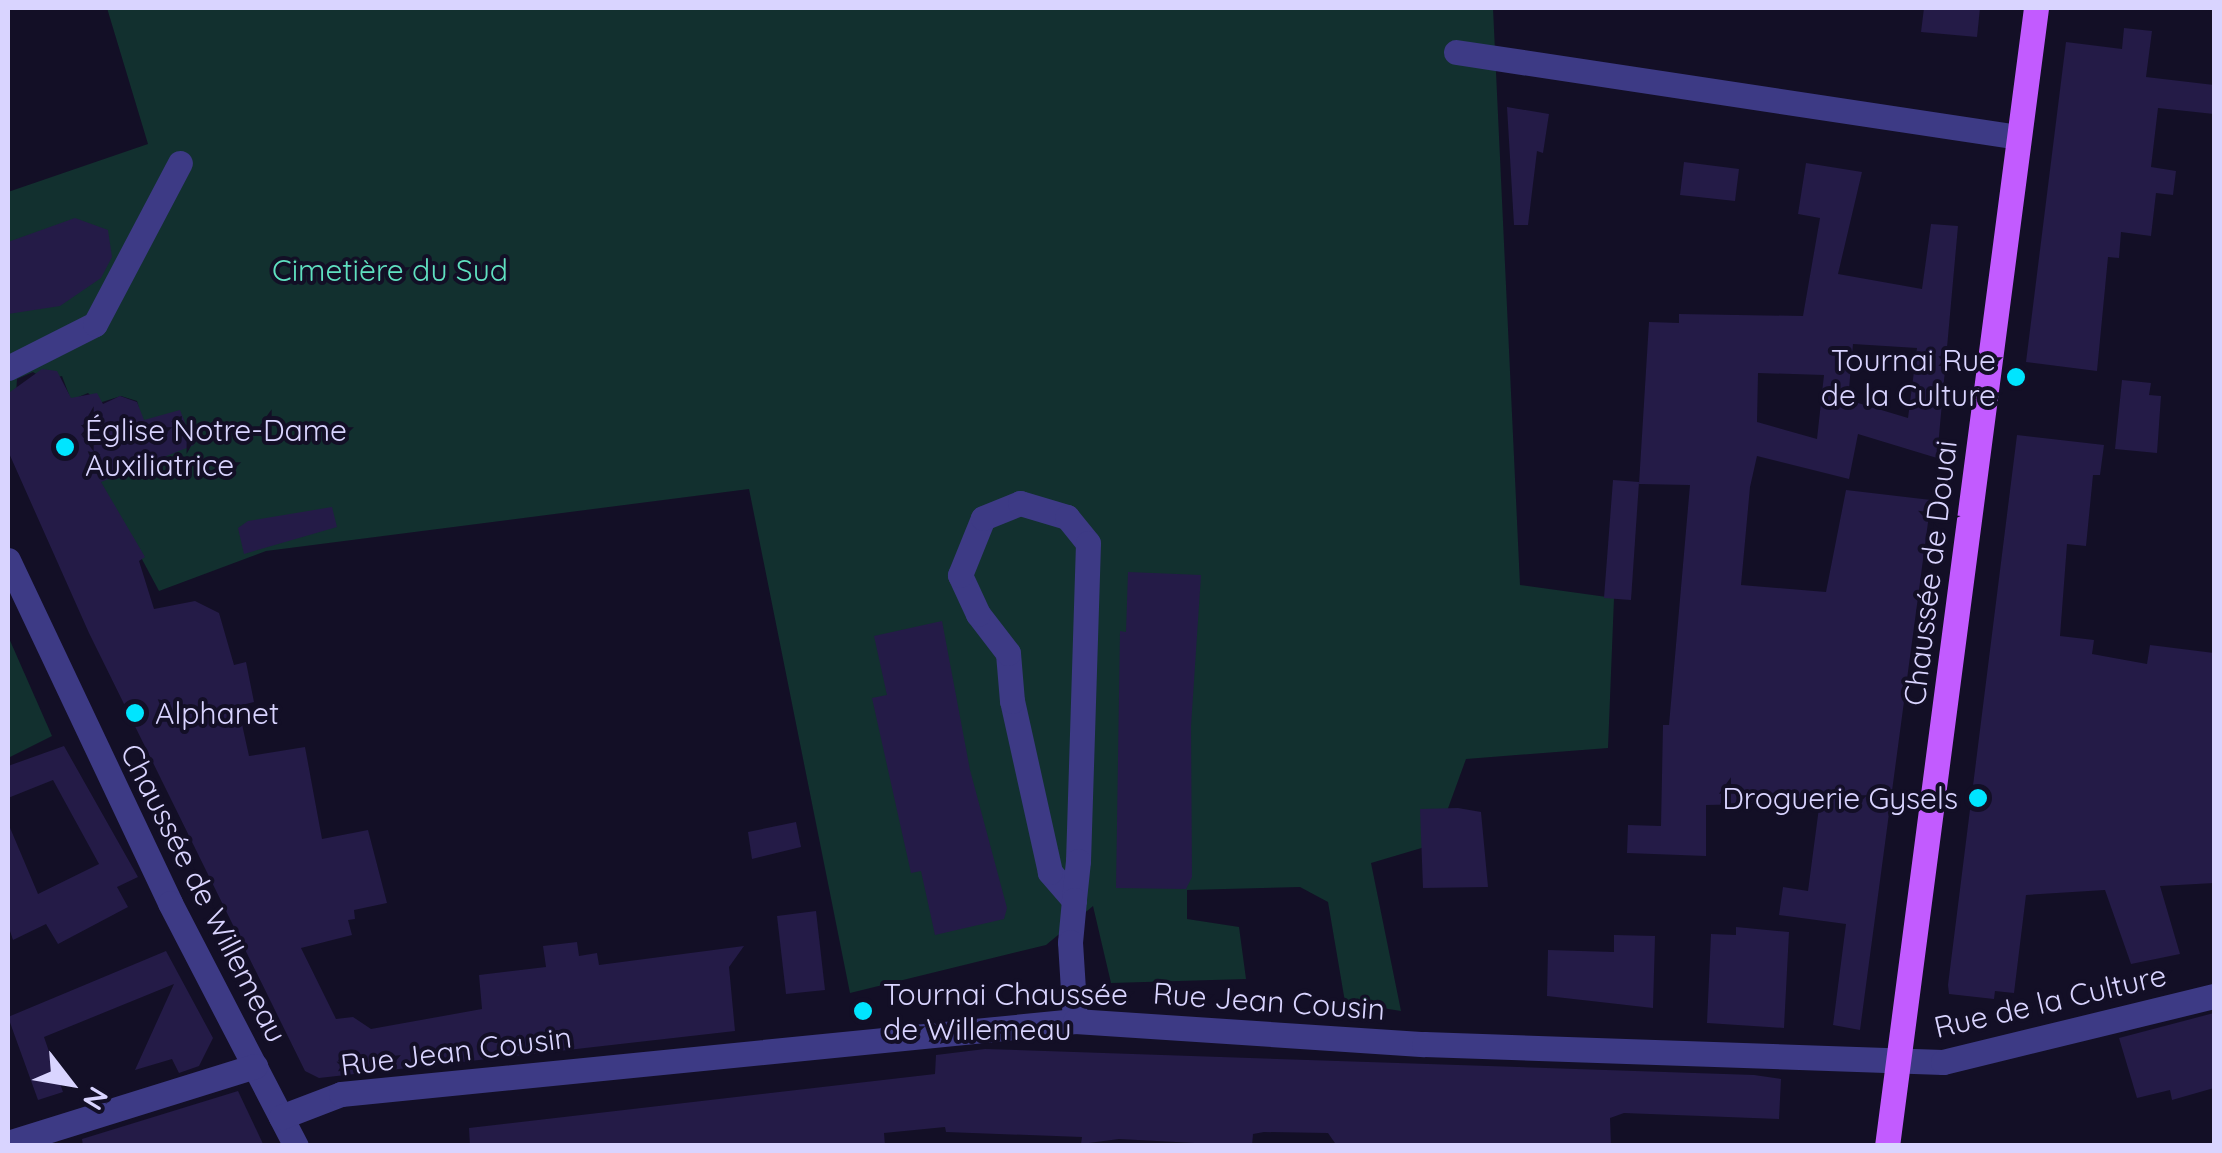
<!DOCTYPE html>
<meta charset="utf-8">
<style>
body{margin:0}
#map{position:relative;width:2222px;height:1153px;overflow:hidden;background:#130f26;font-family:Quicksand,sans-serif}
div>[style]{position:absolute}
.green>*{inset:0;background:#12302f}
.building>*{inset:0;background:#241b47}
.minor>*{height:25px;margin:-12.5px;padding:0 12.5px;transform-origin:12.5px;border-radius:12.5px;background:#3d3a85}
.major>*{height:25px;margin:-12.5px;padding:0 12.5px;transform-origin:12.5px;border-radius:12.5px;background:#c25bff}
.dots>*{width:28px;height:28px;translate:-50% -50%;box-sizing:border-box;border:5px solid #130f26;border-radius:50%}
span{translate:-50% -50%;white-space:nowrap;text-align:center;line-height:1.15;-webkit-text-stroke:8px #130f26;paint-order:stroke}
.park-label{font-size:30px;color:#5fe0c0}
.poi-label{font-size:30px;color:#d9d4ff}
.right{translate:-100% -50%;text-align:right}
.left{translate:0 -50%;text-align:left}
.street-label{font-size:30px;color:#d9d4ff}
.frame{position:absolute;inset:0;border:10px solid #d9d4ff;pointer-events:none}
.north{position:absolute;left:20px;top:1033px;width:100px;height:100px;-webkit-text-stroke:8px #130f26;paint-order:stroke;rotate:121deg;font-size:28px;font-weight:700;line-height:40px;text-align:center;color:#d9d4ff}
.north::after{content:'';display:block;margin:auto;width:35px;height:45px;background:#d9d4ff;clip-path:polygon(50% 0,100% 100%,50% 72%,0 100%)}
</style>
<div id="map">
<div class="green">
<div style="clip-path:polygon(107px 8px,1493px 8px,1520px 585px,1614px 598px,1608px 748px,1466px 759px,1435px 844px,1371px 863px,1401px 1011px,1345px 1002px,1328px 902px,1300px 887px,1187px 890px,1187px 919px,1239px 927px,1246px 979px,1111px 983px,1093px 906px,1046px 945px,850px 993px,749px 489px,266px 551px,159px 591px,98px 477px,142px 420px,137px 401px,121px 396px,99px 403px,88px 393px,71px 400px,62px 376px,46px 380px,33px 372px,17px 379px,16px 394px,8px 397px,8px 192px,148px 144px)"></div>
<div style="clip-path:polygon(8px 636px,52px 736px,8px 758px)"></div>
</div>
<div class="building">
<div style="clip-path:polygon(1924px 8px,1980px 8px,1977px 37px,1921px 32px)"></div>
<div style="clip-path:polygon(2124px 28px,2152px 31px,2146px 77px,2214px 85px,2214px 114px,2158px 108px,2151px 167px,2176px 171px,2173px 195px,2156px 193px,2151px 236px,2121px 232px,2119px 258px,2108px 257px,2097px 371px,2026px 362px,2066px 42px,2122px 49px)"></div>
<div style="clip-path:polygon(1507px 107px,1549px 114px,1543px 153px,1537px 151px,1528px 225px,1514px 225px)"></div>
<div style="clip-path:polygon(1684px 162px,1739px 169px,1735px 201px,1680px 195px)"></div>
<div style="clip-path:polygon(evenodd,1806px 163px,1862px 172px,1838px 274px,1922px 289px,1931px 224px,1958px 226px,1937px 458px,1858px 434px,1849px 479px,1757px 456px,1750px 487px,1741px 585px,1826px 592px,1846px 490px,1931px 500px,1860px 1030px,1833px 1025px,1846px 924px,1779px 915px,1783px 887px,1808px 891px,1820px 800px,1754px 796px,1752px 804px,1706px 805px,1706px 856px,1627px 853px,1628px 825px,1661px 826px,1663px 725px,1669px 725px,1690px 485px,1639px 484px,1649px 322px,1679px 323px,1679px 314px,1803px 316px,1820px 218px,1798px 214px,1806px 163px,1853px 344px,1917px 348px,1908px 418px,1848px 400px,1853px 344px,1806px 163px,1758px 373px,1824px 375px,1817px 439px,1757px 422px,1758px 373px)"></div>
<div style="clip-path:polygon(75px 218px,108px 230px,112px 257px,101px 278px,60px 306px,8px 314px,8px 242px)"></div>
<div style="clip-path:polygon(42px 369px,57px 371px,71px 398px,97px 393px,103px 404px,120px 396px,137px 402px,144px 420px,180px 410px,194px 445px,101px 482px,145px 557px,139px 561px,154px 609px,195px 601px,219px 613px,234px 665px,246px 662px,254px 702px,238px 706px,249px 756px,305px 747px,322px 839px,368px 830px,387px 903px,354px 910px,355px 919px,348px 920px,352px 935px,301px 948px,336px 1019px,353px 1017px,371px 1029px,482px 1009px,479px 975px,546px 967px,543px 946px,577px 942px,579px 956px,597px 953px,599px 965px,744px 946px,729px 967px,735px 1031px,319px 1078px,305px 1071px,89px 633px,8px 451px,10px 392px)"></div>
<div style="clip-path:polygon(2122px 380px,2151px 383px,2149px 395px,2161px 396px,2157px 453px,2115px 449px)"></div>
<div style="clip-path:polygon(2017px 435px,2104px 445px,2100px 475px,2093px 475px,2086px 546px,2067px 544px,2060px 636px,2094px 640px,2092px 654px,2147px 664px,2150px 645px,2214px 653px,2214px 883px,2160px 886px,2180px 954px,2131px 964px,2105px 890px,2026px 895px,2014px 993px,1995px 991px,1994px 999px,1949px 994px,1948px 985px)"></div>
<div style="clip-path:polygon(1613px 480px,1639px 482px,1631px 600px,1604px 598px)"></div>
<div style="clip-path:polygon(332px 507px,337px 527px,244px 554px,238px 528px,248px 521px)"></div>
<div style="clip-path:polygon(1128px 572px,1201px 575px,1191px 726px,1192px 877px,1186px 889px,1116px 888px,1120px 631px,1126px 632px)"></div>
<div style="clip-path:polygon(942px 621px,970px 770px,1007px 908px,1004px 919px,935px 935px,921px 871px,911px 873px,872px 698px,887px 695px,874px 636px)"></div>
<div style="clip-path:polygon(64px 746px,138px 877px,117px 887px,128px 907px,58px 944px,46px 924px,13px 940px,8px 925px,8px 823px,38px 894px,99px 864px,53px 780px,8px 798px,8px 766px)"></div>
<div style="clip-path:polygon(1458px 808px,1481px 812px,1488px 887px,1423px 888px,1420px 809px)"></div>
<div style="clip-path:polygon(796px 822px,801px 847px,752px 859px,748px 832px)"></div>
<div style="clip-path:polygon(816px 911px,825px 990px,786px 994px,777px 916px)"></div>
<div style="clip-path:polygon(1736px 927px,1789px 932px,1784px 1028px,1707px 1023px,1711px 934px,1736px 935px)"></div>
<div style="clip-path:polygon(1614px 935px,1655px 936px,1653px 1008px,1547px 996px,1548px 950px,1614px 952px)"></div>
<div style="clip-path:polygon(166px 951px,213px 1038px,199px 1066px,179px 1073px,172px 1059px,135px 1070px,174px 984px,44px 1037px,63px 1092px,38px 1100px,8px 1017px)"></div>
<div style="clip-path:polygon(2214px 1013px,2214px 1088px,2172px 1100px,2170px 1090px,2137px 1098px,2119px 1038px)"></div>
<div style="clip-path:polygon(985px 1049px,1754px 1075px,1781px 1079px,1779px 1119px,1624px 1113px,1610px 1118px,1611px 1146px,1337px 1146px,1328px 1133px,1264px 1132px,1253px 1134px,1252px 1146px,1119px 1139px,1081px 1144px,1082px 1137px,946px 1132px,945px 1127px,884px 1133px,885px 1146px,470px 1146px,469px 1128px,935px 1074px,936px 1055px)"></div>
<div style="clip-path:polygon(238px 1091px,264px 1146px,83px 1146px,82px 1139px)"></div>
</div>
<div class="minor">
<div style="left:1456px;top:52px;width:569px;rotate:8.59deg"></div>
<div style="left:8px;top:368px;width:97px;rotate:-26.8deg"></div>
<div style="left:95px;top:324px;width:182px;rotate:-62.2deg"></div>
<div style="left:8px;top:560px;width:379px;rotate:64.7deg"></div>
<div style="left:170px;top:903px;width:274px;rotate:62.6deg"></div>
<div style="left:1074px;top:900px;width:37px;rotate:-131deg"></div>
<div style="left:1050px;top:872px;width:175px;rotate:-102.5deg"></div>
<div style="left:1012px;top:701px;width:48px;rotate:-94.8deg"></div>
<div style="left:1008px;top:653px;width:49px;rotate:-127.6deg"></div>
<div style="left:978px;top:614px;width:43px;rotate:-114.8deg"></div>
<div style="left:960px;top:575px;width:61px;rotate:-68deg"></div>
<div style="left:983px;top:518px;width:40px;rotate:-22deg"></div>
<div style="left:1020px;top:503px;width:49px;rotate:16.6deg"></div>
<div style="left:1067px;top:517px;width:33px;rotate:51deg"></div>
<div style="left:1088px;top:543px;width:318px;rotate:91.8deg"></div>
<div style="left:1078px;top:861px;width:39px;rotate:96deg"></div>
<div style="left:1074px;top:900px;width:42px;rotate:95.4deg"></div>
<div style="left:1070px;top:942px;width:79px;rotate:86.4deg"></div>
<div style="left:281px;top:1117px;width:64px;rotate:-21deg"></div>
<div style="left:341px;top:1094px;width:738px;rotate:-5.68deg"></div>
<div style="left:1075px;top:1021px;width:350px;rotate:3.8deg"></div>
<div style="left:1424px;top:1044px;width:519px;rotate:1.99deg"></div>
<div style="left:1943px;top:1062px;width:279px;rotate:-13.7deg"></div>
<div style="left:8px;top:1143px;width:259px;rotate:-17.3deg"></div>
</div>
<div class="major">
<div style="left:1887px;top:1146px;width:1148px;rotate:-82.54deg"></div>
</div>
<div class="dots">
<div style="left:2016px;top:377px;background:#00e5ff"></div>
<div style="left:65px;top:447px;background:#00e5ff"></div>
<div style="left:135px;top:713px;background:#00e5ff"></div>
<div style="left:1978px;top:798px;background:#00e5ff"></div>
<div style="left:863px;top:1011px;background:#00e5ff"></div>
</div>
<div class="park-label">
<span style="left:390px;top:270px">Cimetière du Sud</span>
</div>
<div class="poi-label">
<span class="right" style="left:1996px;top:377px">Tournai Rue<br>de la Culture</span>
<span class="left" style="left:85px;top:447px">Église Notre-Dame<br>Auxiliatrice</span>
<span class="left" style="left:155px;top:713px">Alphanet</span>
<span class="right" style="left:1958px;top:798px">Droguerie Gysels</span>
<span class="left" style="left:883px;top:1011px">Tournai Chaussée<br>de Willemeau</span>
</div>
<div class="street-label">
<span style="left:1930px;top:573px;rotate:-83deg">Chaussée de Douai</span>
<span style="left:204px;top:893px;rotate:63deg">Chaussée de Willemeau</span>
<span style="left:1269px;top:1001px;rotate:4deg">Rue Jean Cousin</span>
<span style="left:2050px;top:1001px;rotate:-13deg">Rue de la Culture</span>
<span style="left:456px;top:1051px;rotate:-7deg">Rue Jean Cousin</span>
</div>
<div class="frame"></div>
<div class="north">N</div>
</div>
